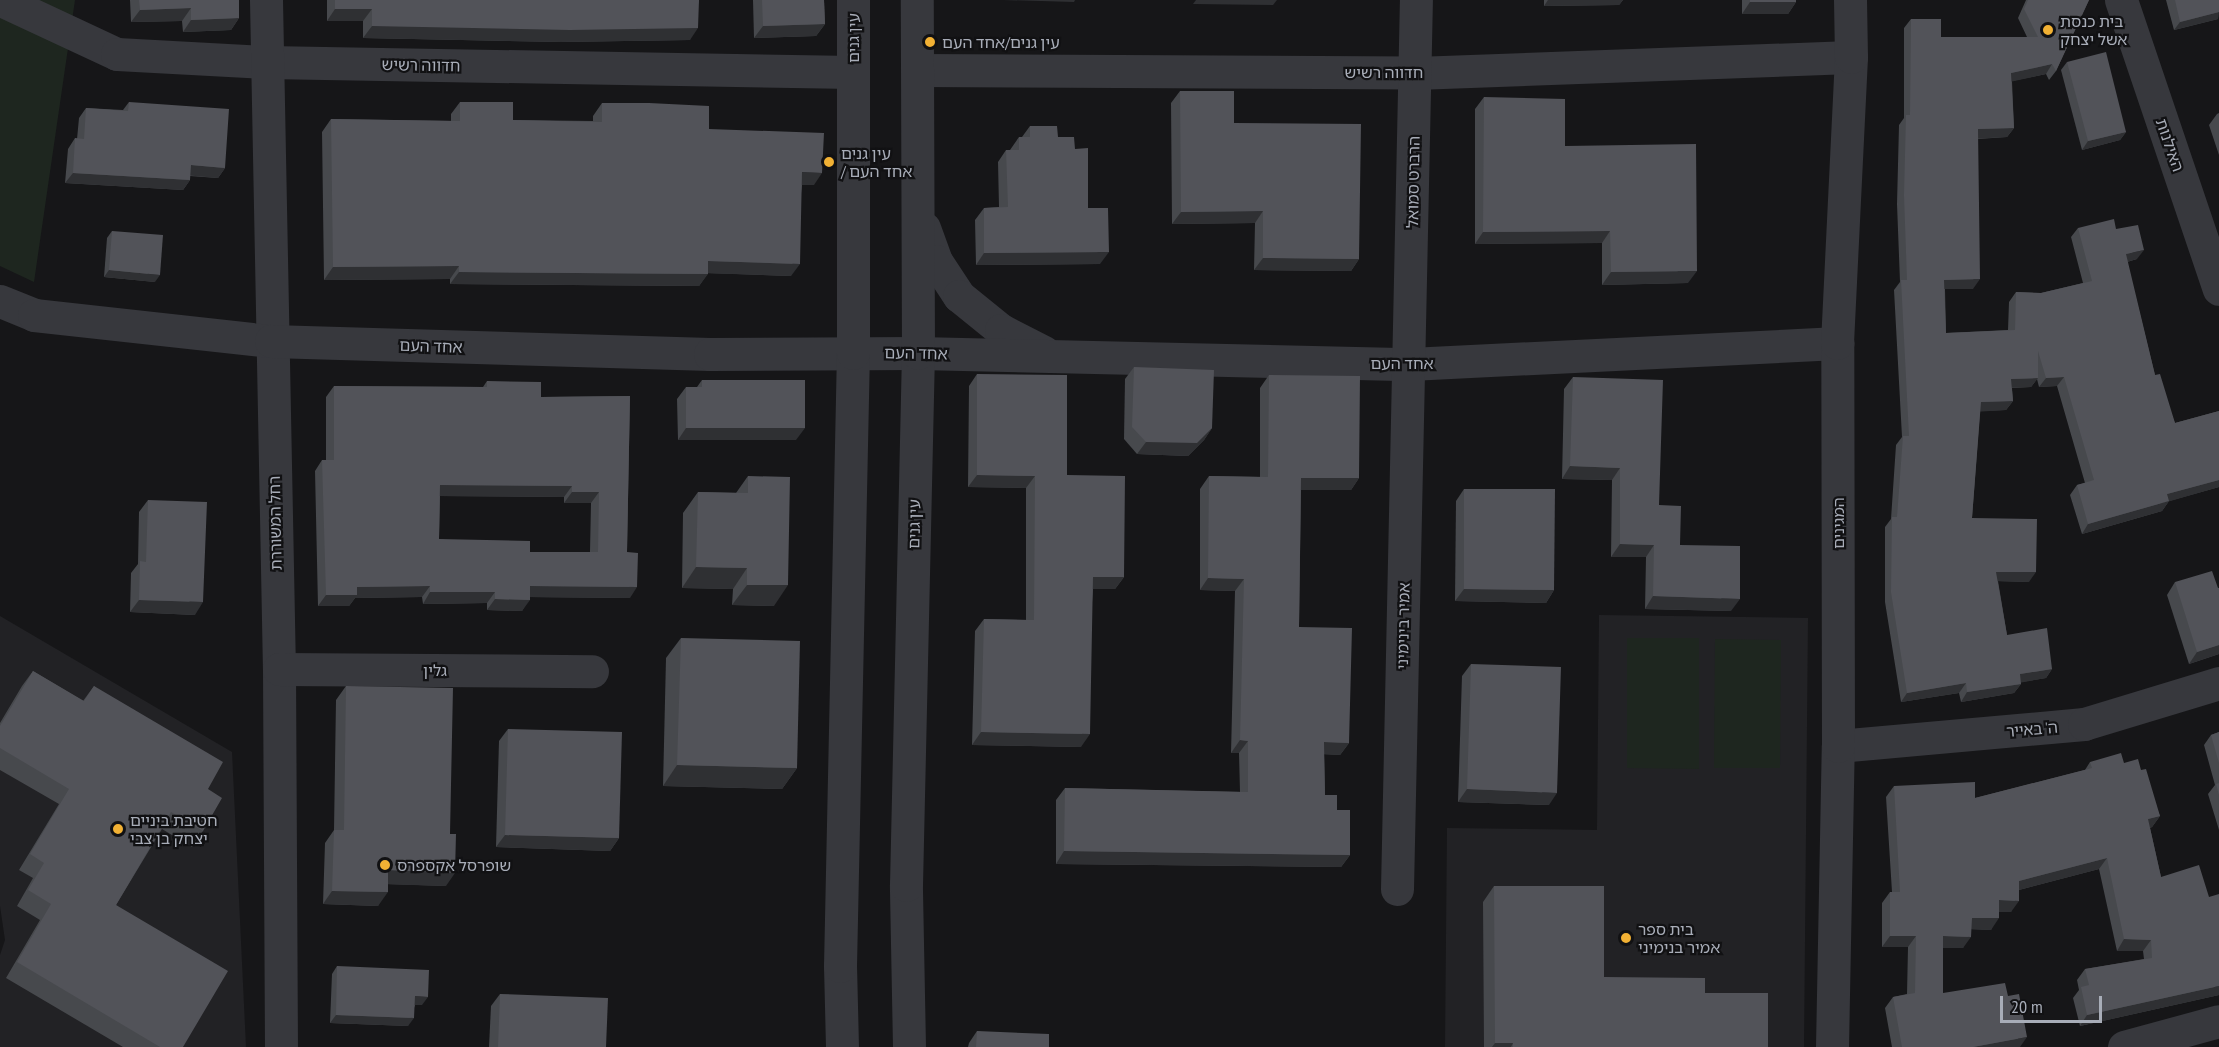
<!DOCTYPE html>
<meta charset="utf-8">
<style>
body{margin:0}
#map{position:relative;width:2219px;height:1047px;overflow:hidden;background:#161618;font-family:"PT Sans Narrow","Noto Sans Hebrew",sans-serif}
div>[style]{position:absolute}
.built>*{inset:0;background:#222225}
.green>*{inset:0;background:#1e261f}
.minor>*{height:33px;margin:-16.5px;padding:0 16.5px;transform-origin:16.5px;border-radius:16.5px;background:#37383d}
.wall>*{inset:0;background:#47494d}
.shaded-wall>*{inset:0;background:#2f3033}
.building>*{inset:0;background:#525359}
.dots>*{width:16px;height:16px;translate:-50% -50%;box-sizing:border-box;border:3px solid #111113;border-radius:50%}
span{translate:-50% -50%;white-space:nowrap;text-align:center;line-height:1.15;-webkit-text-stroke:4.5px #111113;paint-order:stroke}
.poi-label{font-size:16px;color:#a8adb8}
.left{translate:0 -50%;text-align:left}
.street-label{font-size:16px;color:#a8adb8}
.scale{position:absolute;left:2000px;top:996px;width:102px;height:27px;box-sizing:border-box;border:3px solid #a8adb8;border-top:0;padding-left:8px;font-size:18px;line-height:21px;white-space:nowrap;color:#a8adb8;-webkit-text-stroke:4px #111113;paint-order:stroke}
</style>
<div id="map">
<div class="built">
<div style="clip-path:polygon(1599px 615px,1808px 618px,1804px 1047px,1445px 1047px,1447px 828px,1597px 830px)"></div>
<div style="clip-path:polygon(0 616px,232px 752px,246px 1047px,0 1047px,0 955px,5px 940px,0 906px)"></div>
</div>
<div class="green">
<div style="clip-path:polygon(0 0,75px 0,34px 282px,0 266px)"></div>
<div style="clip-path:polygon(1627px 638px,1699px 638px,1699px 769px,1627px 768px)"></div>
<div style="clip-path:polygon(1715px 639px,1781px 640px,1780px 768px,1714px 768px)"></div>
</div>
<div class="minor">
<div style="left:1px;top:0;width:128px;rotate:25deg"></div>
<div style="left:117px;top:54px;width:150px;rotate:3.1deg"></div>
<div style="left:267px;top:62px;width:586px;rotate:0.98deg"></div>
<div style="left:266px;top:0;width:669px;rotate:88.89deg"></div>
<div style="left:279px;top:669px;width:378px;rotate:89.7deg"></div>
<div style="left:2121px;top:0;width:305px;rotate:71.3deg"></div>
<div style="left:918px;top:70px;width:497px;rotate:0.3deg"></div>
<div style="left:1415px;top:73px;width:436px;rotate:-2.1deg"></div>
<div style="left:924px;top:228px;width:35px;rotate:70deg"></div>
<div style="left:936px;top:261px;width:42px;rotate:56.7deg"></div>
<div style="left:959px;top:296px;width:54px;rotate:39deg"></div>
<div style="left:1001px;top:330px;width:48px;rotate:27.1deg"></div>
<div style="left:0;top:301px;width:37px;rotate:22deg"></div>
<div style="left:34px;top:315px;width:238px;rotate:6.3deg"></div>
<div style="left:271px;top:341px;width:439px;rotate:1.7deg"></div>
<div style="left:710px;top:354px;width:208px;rotate:-0.3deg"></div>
<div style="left:918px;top:353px;width:492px;rotate:1.3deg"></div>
<div style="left:1410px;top:364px;width:428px;rotate:-2.8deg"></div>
<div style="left:279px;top:669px;width:313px;rotate:0.4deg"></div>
<div style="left:1838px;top:746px;width:247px;rotate:-5.1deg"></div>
<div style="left:2084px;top:724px;width:141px;rotate:-16.9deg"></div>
<div style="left:1397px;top:889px;width:889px;rotate:-88.78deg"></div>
<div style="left:842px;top:1047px;width:81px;rotate:-91.4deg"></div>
<div style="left:840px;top:966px;width:613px;rotate:-88.79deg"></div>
<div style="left:853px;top:353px;width:353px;rotate:-90deg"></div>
<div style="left:909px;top:1047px;width:162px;rotate:-91.1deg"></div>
<div style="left:906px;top:885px;width:532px;rotate:-88.71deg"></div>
<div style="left:918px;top:353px;width:353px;rotate:-90.2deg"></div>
<div style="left:1832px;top:1047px;width:301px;rotate:-88.9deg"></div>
<div style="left:1838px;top:746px;width:403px;rotate:-90.1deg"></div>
<div style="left:1837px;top:343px;width:286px;rotate:-87.2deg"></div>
<div style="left:1851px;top:57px;width:57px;rotate:-91deg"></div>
<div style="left:2124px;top:1047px;width:98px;rotate:-15.3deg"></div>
</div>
<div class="wall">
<div style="clip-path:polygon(130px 0,239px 0,239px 18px,231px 30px,183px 32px,182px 21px,131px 22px)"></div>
<div style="clip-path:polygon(327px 0,699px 0,690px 40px,561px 42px,363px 38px,363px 21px,327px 21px)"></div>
<div style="clip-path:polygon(753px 0,824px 0,825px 24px,816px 36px,754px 38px)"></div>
<div style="clip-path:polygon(1544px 0,1623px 0,1619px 5px,1544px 6px)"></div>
<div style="clip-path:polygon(1742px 0,1796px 0,1796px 2px,1788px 14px,1742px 14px)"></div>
<div style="clip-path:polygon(2026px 0,2089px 0,2056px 71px,2049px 80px,2046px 74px,2012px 81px,2014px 128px,2007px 137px,1978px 139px,1973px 289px,1945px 289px,1946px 333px,2008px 330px,2009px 302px,2016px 292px,2041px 293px,2083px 283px,2071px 237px,2078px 228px,2116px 229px,2137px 259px,2127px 262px,2155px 375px,2175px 423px,2219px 411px,2219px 487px,2169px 501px,2162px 511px,2082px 534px,2070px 495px,2077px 485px,2085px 483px,2057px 386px,2039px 387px,2037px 379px,2031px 387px,2012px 388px,2013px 401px,2006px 410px,1980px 411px,1972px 518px,2029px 582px,1998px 581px,2007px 635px,2052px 669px,2046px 678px,2021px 682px,2021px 684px,2014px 693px,1961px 702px,1959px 693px,1901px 702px,1885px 602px,1885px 527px,1891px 519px,1896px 445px,1902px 437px,1894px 290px,1900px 282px,1897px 204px,1899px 125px,1904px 118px,1904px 28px,1911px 19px,1941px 37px,2027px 37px,2018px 18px)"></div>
<div style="clip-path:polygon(2166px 0,2219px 0,2218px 19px,2174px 30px)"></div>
<div style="clip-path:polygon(2067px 62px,2126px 132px,2120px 140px,2082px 150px,2061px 70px)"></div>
<div style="clip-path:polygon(1180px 91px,1234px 123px,1359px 259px,1351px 271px,1254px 270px,1255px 223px,1172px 224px,1171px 103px)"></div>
<div style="clip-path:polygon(1484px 97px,1565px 146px,1688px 283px,1602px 285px,1602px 243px,1475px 244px,1475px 109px)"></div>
<div style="clip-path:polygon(129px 102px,225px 168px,218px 178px,190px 176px,190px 180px,183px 190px,65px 183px,68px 149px,75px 138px,77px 139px,79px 118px,86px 108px,123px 110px)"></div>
<div style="clip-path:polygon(460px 102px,513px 120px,593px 121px,593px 116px,602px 103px,709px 129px,814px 185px,802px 185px,791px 276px,708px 273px,699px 286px,450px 284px,450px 279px,324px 280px,322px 132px,331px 119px,451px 121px,451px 114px)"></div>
<div style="clip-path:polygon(2219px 113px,2219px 155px,2209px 125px,2217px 114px)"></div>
<div style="clip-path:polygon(1030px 126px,1058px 137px,1075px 149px,1100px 264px,976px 265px,975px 220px,984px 208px,999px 207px,998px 162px,1006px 150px,1010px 150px,1019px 137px,1022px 137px)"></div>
<div style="clip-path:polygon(112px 231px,155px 282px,104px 277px,107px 238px)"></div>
<div style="clip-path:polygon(1134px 367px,1212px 428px,1204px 440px,1188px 456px,1137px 454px,1124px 439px,1125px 379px)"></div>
<div style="clip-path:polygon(977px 374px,1067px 475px,1124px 577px,1115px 589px,1093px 589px,1081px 747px,972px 745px,975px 631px,984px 619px,1026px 620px,1026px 488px,968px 487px,969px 386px)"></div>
<div style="clip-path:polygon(1269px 375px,1359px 478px,1351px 490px,1301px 490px,1299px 627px,1349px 743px,1340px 755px,1324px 754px,1325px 795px,1337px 810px,1350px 855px,1341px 867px,1056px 864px,1056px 800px,1065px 788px,1240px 792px,1239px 753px,1231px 753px,1235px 591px,1200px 590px,1200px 489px,1209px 476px,1260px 477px,1260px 388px)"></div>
<div style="clip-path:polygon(1573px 377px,1659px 505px,1680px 545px,1731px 611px,1645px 609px,1646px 557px,1611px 557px,1612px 480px,1562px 479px,1564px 389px)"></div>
<div style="clip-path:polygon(702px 380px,796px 440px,678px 440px,677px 399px,686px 387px,697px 387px)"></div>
<div style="clip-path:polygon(evenodd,487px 381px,541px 397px,630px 396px,627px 552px,630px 598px,530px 597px,522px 611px,487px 610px,487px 603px,423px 604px,422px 597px,355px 598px,349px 606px,318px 606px,315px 471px,322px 460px,326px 460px,326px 397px,334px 386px,483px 387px,487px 381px,440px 496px,564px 497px,564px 503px,591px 503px,590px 552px,530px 552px,439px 539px,440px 496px)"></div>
<div style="clip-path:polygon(748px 476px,774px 606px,732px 605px,733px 589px,682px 588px,683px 513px,698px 492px,736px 493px)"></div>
<div style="clip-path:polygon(1464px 489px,1554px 590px,1546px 603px,1455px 601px,1456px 501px)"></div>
<div style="clip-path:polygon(148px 500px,195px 615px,130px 612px,131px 573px,138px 564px,139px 512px)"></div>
<div style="clip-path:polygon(2175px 582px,2219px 588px,2219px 654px,2189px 664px,2167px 595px)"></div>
<div style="clip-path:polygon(681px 638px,797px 768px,782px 789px,663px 786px,666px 658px)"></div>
<div style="clip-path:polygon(1471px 664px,1549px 805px,1458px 802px,1462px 676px)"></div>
<div style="clip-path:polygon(33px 671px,83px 701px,94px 686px,208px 789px,203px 831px,192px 847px,162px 829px,116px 905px,183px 1047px,123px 1047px,6px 978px,40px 920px,17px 906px,33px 878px,19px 870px,59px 804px,0 770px,0 723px,22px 686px)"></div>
<div style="clip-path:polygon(346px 686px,446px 886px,388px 884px,378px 906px,323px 904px,325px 843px,334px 830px,336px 700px)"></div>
<div style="clip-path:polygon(508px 729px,619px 838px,610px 851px,496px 847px,499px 741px)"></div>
<div style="clip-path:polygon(2219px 732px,2219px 830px,2208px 794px,2215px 785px,2204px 745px,2211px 735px)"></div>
<div style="clip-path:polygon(2090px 762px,2124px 763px,2141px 770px,2160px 816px,2152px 827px,2150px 828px,2161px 877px,2219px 995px,2080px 1026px,2073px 998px,2079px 990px,2077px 980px,2085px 969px,2144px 959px,2143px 951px,2117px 951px,2099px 869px,2019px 890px,2011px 912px,1999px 912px,1991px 930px,1971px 929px,1963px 948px,1943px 948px,1943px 993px,2008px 996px,2020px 1047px,1892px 1047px,1885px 1008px,1893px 997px,1907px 994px,1908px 947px,1882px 947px,1882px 903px,1890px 892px,1892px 892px,1886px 797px,1894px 786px,1975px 798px,2085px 770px)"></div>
<div style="clip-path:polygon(1494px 886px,1604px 977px,1705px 993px,1768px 1047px,1484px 1047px,1483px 902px)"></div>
<div style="clip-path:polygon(337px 966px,422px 1005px,415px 1005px,408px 1026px,330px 1023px,332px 974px)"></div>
<div style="clip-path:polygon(500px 994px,606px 1047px,489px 1047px,491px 1006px)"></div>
<div style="clip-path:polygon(977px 1031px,1049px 1047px,968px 1047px,969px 1043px)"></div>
</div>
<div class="shaded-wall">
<div style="clip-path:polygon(1003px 0,1075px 0,1074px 2px)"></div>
<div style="clip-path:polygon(1196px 0,1277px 0,1273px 5px,1193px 4px)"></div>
<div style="clip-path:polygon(1548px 0,1623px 0,1619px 5px,1544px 6px)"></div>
<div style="clip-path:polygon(1750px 2px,1796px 2px,1788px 14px,1742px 14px)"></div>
<div style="clip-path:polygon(191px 8px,182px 21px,131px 22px,140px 10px)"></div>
<div style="clip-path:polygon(335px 9px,372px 9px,363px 21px,327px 21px)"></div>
<div style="clip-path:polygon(2219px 12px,2218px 19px,2174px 30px,2180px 22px)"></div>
<div style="clip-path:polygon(239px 18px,231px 30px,183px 32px,191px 20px)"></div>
<div style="clip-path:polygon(825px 24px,816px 36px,754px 38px,763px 26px)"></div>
<div style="clip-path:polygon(372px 26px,698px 28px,690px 40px,561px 42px,363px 38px)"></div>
<div style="clip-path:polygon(2052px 64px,2046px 74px,2005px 83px,2011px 73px)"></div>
<div style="clip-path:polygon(2014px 128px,2007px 137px,1971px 139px,1978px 129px)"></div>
<div style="clip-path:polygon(2126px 132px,2120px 140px,2082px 150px,2088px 141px)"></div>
<div style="clip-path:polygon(191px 165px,225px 168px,218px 178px,184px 175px)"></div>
<div style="clip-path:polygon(802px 172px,822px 173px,814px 185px,793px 185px)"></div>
<div style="clip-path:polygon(73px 173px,190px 180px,183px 190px,65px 183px)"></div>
<div style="clip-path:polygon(1263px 211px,1255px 223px,1172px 224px,1181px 212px)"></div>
<div style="clip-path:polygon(1610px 231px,1602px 243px,1475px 244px,1483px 232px)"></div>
<div style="clip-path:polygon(2144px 250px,2137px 259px,2119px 264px,2126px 254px)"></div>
<div style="clip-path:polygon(1109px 252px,1100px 264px,976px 265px,984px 253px)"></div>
<div style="clip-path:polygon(1263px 258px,1359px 259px,1351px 271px,1254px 270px)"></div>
<div style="clip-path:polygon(708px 261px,800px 264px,791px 276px,700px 273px)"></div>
<div style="clip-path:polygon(459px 266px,450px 279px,324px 280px,333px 267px)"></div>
<div style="clip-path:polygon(109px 270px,160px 275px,155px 282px,104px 277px)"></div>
<div style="clip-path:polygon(1697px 271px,1688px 283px,1602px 285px,1611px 272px)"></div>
<div style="clip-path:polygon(459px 272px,708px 274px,699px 286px,450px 284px)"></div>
<div style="clip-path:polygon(1980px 279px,1973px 289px,1938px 289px,1944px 280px)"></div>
<div style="clip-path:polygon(2064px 377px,2057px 386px,2039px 387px,2046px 378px)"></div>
<div style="clip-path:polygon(2038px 378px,2031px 387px,2005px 388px,2011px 379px)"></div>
<div style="clip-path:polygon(2013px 401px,2006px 410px,1974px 412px,1981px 402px)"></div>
<div style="clip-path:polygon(686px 428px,805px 428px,796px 440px,678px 440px)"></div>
<div style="clip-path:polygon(1212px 428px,1204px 440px,1188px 456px,1137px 454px,1146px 442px)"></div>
<div style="clip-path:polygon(1570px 466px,1620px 468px,1612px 480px,1562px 479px)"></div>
<div style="clip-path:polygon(977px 475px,1035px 476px,1026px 488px,968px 487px)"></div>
<div style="clip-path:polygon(1301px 478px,1359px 478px,1351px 490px,1292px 490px)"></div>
<div style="clip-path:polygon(2219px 480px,2219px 487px,2160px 504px,2167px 494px)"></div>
<div style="clip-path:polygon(440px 485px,572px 486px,564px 497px,432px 496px)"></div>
<div style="clip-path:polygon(572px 492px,599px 492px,591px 503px,564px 503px)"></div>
<div style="clip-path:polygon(2169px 501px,2162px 511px,2082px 534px,2088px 524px)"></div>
<div style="clip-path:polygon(1620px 544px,1654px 545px,1646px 557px,1611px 557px)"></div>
<div style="clip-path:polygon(696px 567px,747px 568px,733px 589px,682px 588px)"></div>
<div style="clip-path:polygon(1996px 572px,2036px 572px,2029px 582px,1990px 581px)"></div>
<div style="clip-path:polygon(1093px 577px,1124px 577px,1115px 589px,1085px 589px)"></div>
<div style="clip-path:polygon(1208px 578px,1244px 579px,1235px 591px,1200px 590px)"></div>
<div style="clip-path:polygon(747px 585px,788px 585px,774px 606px,732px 605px)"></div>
<div style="clip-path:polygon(430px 586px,422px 597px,355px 598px,349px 606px,318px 606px,326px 595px,357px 587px)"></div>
<div style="clip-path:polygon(530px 586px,637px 587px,630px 598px,522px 597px)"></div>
<div style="clip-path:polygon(1464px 589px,1554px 590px,1546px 603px,1455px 601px)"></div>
<div style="clip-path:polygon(430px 592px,495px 592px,487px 603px,423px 604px)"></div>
<div style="clip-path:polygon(1653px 596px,1740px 599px,1731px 611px,1645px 609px)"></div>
<div style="clip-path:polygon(495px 599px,530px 600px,522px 611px,487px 610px)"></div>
<div style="clip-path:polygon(139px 600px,203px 602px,195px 615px,130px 612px)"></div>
<div style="clip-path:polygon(2219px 645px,2219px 654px,2189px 664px,2197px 652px)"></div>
<div style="clip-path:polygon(2052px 669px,2046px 678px,2013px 684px,2020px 674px)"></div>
<div style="clip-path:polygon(1966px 683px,1959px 693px,1901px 702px,1907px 693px)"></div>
<div style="clip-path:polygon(2021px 684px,2014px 693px,1961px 702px,1967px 692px)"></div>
<div style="clip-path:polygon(981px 732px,1090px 734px,1081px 747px,972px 745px)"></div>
<div style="clip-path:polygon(1240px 740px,1248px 741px,1239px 753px,1231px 753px)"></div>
<div style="clip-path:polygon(1324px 742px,1349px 743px,1340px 755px,1316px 754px)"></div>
<div style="clip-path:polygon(677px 765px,797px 768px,782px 789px,663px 786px)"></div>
<div style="clip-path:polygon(1467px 789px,1557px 793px,1549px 805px,1458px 802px)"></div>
<div style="clip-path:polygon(2160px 816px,2152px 827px,2141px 831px,2148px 819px)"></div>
<div style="clip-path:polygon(505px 835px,619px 838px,610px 851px,496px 847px)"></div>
<div style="clip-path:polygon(1064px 851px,1350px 855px,1341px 867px,1056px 864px)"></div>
<div style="clip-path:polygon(2107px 858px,2099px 869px,2011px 892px,2019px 881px)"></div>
<div style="clip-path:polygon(388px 870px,455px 873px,446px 886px,379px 884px)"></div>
<div style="clip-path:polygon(332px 891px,388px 892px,378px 906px,323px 904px)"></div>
<div style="clip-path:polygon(1999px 900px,2019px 901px,2011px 912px,1991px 912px)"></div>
<div style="clip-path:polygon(1972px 918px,1999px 918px,1991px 930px,1964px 929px)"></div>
<div style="clip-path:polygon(1890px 936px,1916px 936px,1908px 947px,1882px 947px)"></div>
<div style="clip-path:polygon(1943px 936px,1971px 937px,1963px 948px,1935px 948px)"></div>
<div style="clip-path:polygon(2124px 939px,2151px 940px,2143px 951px,2117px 951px)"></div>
<div style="clip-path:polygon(2219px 986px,2219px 995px,2080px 1026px,2087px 1015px)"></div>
<div style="clip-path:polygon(415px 996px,428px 997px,422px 1005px,409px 1005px)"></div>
<div style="clip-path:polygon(336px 1015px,414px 1018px,408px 1026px,330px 1023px)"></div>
<div style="clip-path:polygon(2027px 1037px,2020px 1047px,1973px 1047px)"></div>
<div style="clip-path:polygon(1495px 1043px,1513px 1043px,1511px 1047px,1492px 1047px)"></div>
</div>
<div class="building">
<div style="clip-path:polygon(139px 0,239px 0,239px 18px,191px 20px,191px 8px,140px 10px)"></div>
<div style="clip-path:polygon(335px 0,699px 0,698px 28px,570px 30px,372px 26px,372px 9px,335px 9px)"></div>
<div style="clip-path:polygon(762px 0,824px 0,825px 24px,763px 26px)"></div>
<div style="clip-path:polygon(1750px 0,1796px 0,1796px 2px,1750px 2px)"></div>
<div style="clip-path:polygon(2028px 0,2089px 0,2056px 71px,2052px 64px,2011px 73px,2014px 128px,1978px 129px,1980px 279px,1944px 280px,1946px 333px,2015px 330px,2016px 292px,2041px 293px,2092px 281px,2078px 228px,2114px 219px,2116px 229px,2138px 225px,2144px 250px,2126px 254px,2155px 375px,2160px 374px,2175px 423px,2219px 411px,2219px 480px,2167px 494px,2169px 501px,2088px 524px,2077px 485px,2094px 480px,2064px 377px,2046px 378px,2038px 351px,2038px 378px,2011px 379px,2013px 401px,1981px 402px,1972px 518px,2037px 519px,2036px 572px,1996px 572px,2007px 635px,2047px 628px,2052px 669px,2020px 674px,2021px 684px,1967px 692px,1966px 683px,1907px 693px,1891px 592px,1892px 517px,1897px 517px,1903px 436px,1909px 436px,1901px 280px,1907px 280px,1904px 195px,1906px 115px,1910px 115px,1911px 19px,1941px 19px,1941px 37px,2038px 37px,2024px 9px)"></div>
<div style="clip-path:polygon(2175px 0,2219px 0,2219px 12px,2180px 22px)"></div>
<div style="clip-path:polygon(2106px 52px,2126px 132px,2088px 141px,2067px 62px)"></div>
<div style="clip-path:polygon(1180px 91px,1234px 91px,1234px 123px,1361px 124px,1359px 259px,1263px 258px,1263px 211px,1181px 212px)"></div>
<div style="clip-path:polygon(1484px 97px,1565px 99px,1565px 146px,1696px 144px,1697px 271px,1611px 272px,1610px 231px,1483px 232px)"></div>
<div style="clip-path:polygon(129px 102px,229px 109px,225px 168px,191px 165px,190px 180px,73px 173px,75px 138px,84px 139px,86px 108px,128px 111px)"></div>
<div style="clip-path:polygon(460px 102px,513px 102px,513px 120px,602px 122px,602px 103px,649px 103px,709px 106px,709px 129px,824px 133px,822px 173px,802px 172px,800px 264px,708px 261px,708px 274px,459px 272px,459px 266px,333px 267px,331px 119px,460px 121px)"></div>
<div style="clip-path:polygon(1030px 126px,1057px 126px,1058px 137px,1074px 137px,1075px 149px,1088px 148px,1088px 208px,1108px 208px,1109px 252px,984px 253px,984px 208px,1008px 207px,1006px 150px,1019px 150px,1019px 137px,1030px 137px)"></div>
<div style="clip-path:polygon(112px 231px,163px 235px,160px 275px,109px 270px)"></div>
<div style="clip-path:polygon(1134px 367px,1214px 370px,1212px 428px,1197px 443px,1146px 442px,1132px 427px)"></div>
<div style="clip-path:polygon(977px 374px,1067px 375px,1067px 475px,1125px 476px,1124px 577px,1093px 577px,1090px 734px,981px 732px,984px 619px,1034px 620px,1035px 476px,977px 475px)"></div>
<div style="clip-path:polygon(1269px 375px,1360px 376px,1359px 478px,1301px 478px,1299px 627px,1352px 628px,1349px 743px,1324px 742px,1325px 795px,1337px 795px,1337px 810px,1350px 810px,1350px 855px,1064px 851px,1065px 788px,1248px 792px,1248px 741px,1240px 740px,1244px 579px,1208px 578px,1209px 476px,1268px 477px)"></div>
<div style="clip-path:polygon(1573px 377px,1663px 380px,1659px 505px,1681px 506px,1680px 545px,1740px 546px,1740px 599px,1653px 596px,1654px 545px,1620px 544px,1620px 468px,1570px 466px)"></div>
<div style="clip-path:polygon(702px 380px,805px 380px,805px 428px,686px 428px,686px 387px,702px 387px)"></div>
<div style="clip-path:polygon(evenodd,487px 381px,541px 382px,541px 397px,630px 396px,627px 552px,638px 553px,637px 587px,530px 586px,530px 600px,495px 599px,495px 592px,430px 592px,430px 586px,357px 587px,357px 595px,326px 595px,322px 460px,334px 460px,334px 386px,487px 387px,487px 381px,440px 485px,572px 486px,572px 492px,599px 492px,598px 552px,530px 552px,530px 541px,439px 539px,440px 485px)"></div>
<div style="clip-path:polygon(748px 476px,790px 477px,788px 585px,747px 585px,747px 568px,696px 567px,698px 492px,748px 493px)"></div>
<div style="clip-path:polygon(1464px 489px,1555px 489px,1554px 590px,1464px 589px)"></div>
<div style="clip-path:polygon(148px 500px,207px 502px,203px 602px,139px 600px,140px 561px,146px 562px)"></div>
<div style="clip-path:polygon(2212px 571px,2218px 588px,2219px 588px,2219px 645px,2197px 652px,2175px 582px)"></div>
<div style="clip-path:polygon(681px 638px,800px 641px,797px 768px,677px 765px)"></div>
<div style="clip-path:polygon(1471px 664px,1561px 667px,1557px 793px,1467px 789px)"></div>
<div style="clip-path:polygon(33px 671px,84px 701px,94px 686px,223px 762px,208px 789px,222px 798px,203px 831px,171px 812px,116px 905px,228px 971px,183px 1047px,160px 1047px,17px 962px,51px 904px,28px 890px,44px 863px,30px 854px,69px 789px,0 748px,0 726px)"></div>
<div style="clip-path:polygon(346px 686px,453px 688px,450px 834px,456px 834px,455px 873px,388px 870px,388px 892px,332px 891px,334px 830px,344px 830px)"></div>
<div style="clip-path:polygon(508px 729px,622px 732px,619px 838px,505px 835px)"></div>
<div style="clip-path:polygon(2219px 732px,2219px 763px,2211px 735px)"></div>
<div style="clip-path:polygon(2121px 753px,2124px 763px,2138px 759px,2141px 770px,2146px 769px,2160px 816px,2148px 819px,2161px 877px,2199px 865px,2209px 897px,2219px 894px,2219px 986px,2087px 1015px,2081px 987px,2089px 985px,2085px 969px,2152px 958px,2151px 940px,2124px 939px,2107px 858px,2019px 881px,2019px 901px,1999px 900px,1999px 918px,1972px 918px,1971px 937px,1943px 936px,1943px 993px,2005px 983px,2008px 996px,2019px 994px,2027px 1037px,1973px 1047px,1902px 1047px,1893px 997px,1915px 993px,1916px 936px,1890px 936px,1890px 892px,1900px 892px,1894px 786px,1975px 782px,1975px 798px,2092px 768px,2090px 762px)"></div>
<div style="clip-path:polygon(2219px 783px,2219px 795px,2216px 784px)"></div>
<div style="clip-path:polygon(1494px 886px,1604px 886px,1604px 977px,1705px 978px,1705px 993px,1768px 993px,1768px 1047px,1513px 1047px,1513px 1043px,1495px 1043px)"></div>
<div style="clip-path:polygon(337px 966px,429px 970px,428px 997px,415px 996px,414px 1018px,336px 1015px)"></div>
<div style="clip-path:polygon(500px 994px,608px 998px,606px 1047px,498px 1047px)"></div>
<div style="clip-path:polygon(977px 1031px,1049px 1034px,1049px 1047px,976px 1047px)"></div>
</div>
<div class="dots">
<div style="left:2048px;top:30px;background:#f2b134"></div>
<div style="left:930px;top:42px;background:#f2b134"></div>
<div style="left:829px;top:162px;background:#f2b134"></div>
<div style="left:118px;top:829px;background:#f2b134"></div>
<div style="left:385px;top:865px;background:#f2b134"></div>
<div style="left:1626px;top:938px;background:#f2b134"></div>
</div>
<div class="poi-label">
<span class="left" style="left:2060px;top:30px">בית כנסת<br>אשל יצחק</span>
<span class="left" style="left:942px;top:42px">עין גנים/אחד העם</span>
<span class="left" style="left:841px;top:162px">עין גנים<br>/ אחד העם</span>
<span class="left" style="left:130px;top:829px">חטיבת ביניים<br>יצחק בן צבי</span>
<span class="left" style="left:397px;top:865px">שופרסל אקספרס</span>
<span class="left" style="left:1638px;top:938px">בית ספר<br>אמיר בנימיני</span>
</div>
<div class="street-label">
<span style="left:853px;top:38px;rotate:-90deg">עין גנים</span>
<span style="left:421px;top:65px;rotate:1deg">חדווה רשיש</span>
<span style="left:1384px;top:72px">חדווה רשיש</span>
<span style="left:2170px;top:145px;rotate:71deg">האילנות</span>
<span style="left:1413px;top:182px;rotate:-89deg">הרברט סמואל</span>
<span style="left:431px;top:346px;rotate:2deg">אחד העם</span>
<span style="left:916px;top:353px;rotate:1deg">אחד העם</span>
<span style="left:1402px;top:363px">אחד העם</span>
<span style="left:275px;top:523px;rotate:-91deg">רחל המשוררת</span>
<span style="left:1838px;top:523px;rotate:-90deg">המגינים</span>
<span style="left:914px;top:524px;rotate:-89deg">עין גנים</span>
<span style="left:1403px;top:626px;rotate:-89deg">אמיר בינימיני</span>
<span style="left:435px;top:670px">גלין</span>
<span style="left:2032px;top:729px;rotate:-5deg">ה' באייר</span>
</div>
<div class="scale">20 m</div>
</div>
